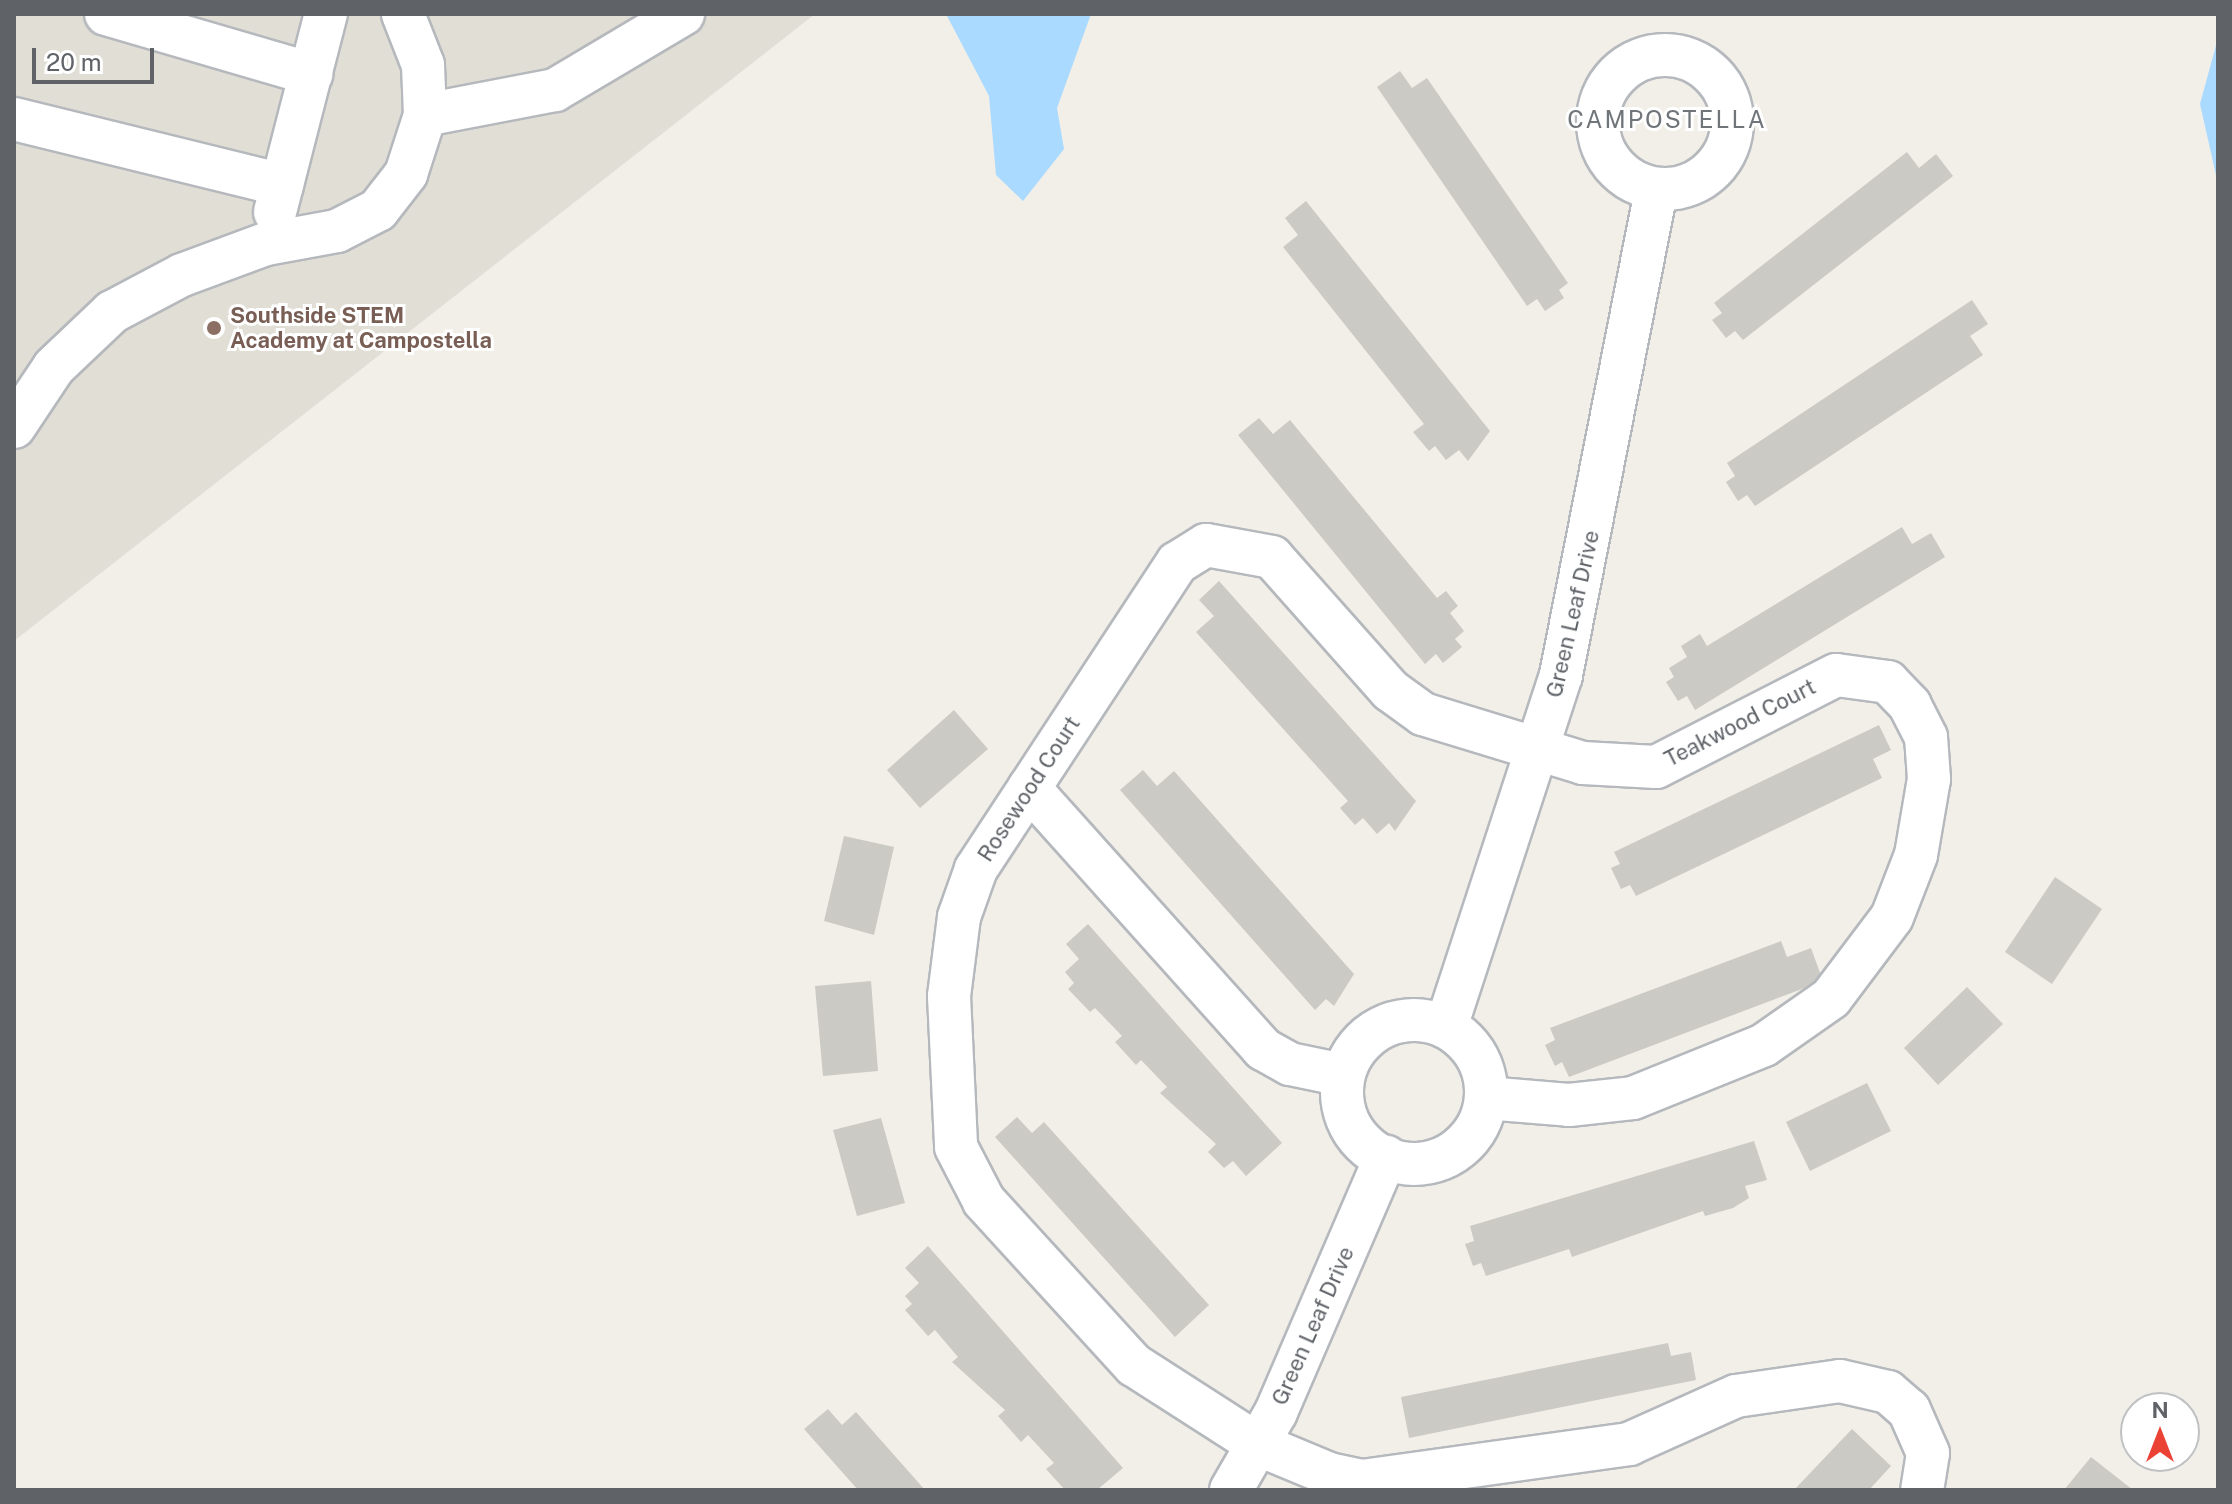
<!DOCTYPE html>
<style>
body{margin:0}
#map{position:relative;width:2232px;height:1504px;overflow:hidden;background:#f1efe8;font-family:"Public Sans",sans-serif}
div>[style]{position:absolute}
.education>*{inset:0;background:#e1ded6}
.water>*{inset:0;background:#aadaff}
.building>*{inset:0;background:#cccac5}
.roads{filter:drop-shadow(2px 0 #b5b8bc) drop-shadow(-2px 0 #b5b8bc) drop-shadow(0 2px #b5b8bc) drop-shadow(0 -2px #b5b8bc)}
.minor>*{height:42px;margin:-21px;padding:0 21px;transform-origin:21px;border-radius:21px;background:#fff}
.minor>.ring{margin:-21px;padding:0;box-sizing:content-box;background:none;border:42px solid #fff;border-radius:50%}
.dots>*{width:22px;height:22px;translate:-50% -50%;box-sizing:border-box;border:4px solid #fff;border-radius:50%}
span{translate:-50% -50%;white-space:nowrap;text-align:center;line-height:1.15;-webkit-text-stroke:6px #fff;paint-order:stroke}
.education-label{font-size:22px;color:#785e54;font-weight:700}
.left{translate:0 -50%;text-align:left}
.street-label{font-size:22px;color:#5f6368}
.neighbourhood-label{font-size:24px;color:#70757a;letter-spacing:2px}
.frame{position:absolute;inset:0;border:16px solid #5f6368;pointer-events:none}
.north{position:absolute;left:2120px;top:1392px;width:80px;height:80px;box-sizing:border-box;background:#fff;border:2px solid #bfc1c3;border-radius:50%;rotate:0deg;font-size:22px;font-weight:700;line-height:32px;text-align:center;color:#5f6368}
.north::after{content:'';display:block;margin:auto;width:28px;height:36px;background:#ea4335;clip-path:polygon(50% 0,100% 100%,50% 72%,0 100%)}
.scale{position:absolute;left:32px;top:48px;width:122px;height:36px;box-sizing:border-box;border:4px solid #5f6368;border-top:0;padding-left:10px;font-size:24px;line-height:28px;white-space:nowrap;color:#5f6368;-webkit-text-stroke:6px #fff;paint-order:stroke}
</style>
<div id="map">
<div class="education">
<div style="clip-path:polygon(14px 14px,815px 14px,14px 641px)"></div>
</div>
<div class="water">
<div style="clip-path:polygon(946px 14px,1091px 14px,1057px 108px,1064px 149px,1023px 201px,996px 175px,989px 96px)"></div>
<div style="clip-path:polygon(2218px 38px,2218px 184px,2200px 104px)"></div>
</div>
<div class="building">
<div style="clip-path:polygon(1400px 71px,1412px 88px,1427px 78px,1568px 283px,1559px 290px,1564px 298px,1545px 311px,1537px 299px,1527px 306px,1377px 87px)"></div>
<div style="clip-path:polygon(1907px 152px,1919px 168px,1936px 154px,1953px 176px,1743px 340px,1735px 331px,1726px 338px,1712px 320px,1722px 313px,1714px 303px)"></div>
<div style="clip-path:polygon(1306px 201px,1490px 431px,1468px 461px,1459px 450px,1446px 460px,1435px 446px,1429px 451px,1413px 432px,1424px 424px,1283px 247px,1298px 235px,1285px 218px)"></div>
<div style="clip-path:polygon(1972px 300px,1988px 324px,1970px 336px,1983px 355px,1755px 506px,1747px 495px,1738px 501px,1726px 482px,1735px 476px,1727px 463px)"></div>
<div style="clip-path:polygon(1259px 418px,1273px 434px,1290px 420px,1437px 598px,1446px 591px,1458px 606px,1450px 613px,1464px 631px,1455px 639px,1462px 647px,1443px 663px,1436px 654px,1425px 664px,1238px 435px)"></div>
<div style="clip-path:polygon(1902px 527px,1912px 544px,1931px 533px,1945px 557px,1695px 710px,1687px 696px,1678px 701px,1666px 682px,1674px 677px,1669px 668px,1687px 657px,1681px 646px,1700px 634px,1707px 646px)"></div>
<div style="clip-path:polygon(1219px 581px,1416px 801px,1395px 831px,1389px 823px,1377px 834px,1363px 818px,1355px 825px,1340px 808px,1348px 801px,1196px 632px,1214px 616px,1199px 600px)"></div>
<div style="clip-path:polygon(954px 710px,988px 749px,920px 808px,887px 770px)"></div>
<div style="clip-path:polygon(1879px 725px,1891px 750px,1873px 759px,1882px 778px,1636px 896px,1630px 885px,1621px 889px,1611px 868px,1620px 864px,1614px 852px)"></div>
<div style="clip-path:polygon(1143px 770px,1157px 786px,1174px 771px,1354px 974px,1334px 1006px,1326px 999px,1315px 1010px,1120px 790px)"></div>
<div style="clip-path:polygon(844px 836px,894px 847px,874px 935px,824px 921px)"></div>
<div style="clip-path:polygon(2055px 877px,2102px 909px,2052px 984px,2005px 952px)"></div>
<div style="clip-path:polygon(1088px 924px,1282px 1143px,1246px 1176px,1233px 1161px,1224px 1168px,1208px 1152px,1216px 1144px,1160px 1093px,1167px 1087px,1141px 1060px,1136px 1065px,1115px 1042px,1122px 1036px,1095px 1008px,1090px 1012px,1068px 989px,1074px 983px,1065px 972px,1079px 959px,1066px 944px)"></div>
<div style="clip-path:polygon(1781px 941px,1787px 957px,1811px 948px,1823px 981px,1569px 1077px,1562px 1062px,1555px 1066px,1545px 1045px,1555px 1040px,1550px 1028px)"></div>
<div style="clip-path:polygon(871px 981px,878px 1071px,823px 1076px,815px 986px)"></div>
<div style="clip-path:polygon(1967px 987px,2003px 1024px,1938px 1085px,1904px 1048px)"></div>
<div style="clip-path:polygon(1867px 1083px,1891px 1131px,1810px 1171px,1786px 1122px)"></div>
<div style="clip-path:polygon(1017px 1117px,1032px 1133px,1044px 1122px,1209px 1305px,1175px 1337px,995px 1137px)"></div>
<div style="clip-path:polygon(881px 1118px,905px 1203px,857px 1216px,833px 1130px)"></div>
<div style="clip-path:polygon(1754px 1141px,1767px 1180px,1745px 1186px,1749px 1198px,1733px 1208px,1705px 1216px,1703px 1211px,1572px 1257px,1569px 1249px,1486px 1276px,1481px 1263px,1473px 1266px,1465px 1244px,1474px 1241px,1470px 1226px)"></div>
<div style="clip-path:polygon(928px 1246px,1123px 1468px,1097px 1490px,1065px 1490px,1046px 1469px,1054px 1463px,1028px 1435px,1021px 1442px,998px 1416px,1005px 1410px,952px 1362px,958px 1357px,935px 1330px,928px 1336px,905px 1310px,912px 1304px,905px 1296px,919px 1283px,905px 1268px)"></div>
<div style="clip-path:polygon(1668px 1343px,1671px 1356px,1691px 1352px,1696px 1380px,1409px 1438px,1401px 1397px)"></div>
<div style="clip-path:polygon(828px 1409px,842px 1425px,856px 1412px,925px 1490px,858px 1490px,804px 1429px)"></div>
<div style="clip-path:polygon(1852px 1429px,1891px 1466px,1869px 1490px,1794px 1490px)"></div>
<div style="clip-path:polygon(2091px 1457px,2133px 1490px,2064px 1490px)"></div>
</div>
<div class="roads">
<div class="minor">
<div style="left:106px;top:14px;width:214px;rotate:16.3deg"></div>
<div class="ring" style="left:1598px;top:55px;width:92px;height:92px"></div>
<div style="left:425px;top:115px;width:132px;rotate:-10.9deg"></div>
<div style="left:555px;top:90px;width:149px;rotate:-30.7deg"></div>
<div style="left:14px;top:119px;width:276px;rotate:13.8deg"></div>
<div style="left:275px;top:212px;width:204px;rotate:-75.6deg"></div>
<div style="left:14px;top:427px;width:72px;rotate:-56.3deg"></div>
<div style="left:54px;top:367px;width:80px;rotate:-43.5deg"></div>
<div style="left:112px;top:312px;width:79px;rotate:-27.9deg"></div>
<div style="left:182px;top:275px;width:90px;rotate:-20.3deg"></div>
<div style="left:266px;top:244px;width:72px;rotate:-10.4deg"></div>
<div style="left:337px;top:231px;width:46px;rotate:-27.1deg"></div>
<div style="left:378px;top:210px;width:46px;rotate:-52.1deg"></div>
<div style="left:406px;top:174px;width:62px;rotate:-72.1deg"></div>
<div style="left:425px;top:115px;width:50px;rotate:-92.3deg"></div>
<div style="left:423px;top:65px;width:55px;rotate:-111.4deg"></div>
<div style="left:1029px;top:788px;width:351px;rotate:48.1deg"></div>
<div style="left:1263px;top:1049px;width:31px;rotate:29deg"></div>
<div style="left:1290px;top:1064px;width:54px;rotate:11.7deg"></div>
<div class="ring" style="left:1342px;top:1020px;width:102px;height:102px"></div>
<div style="left:1446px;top:1027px;width:370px;rotate:-71.9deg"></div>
<div style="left:1561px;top:675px;width:495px;rotate:-78.9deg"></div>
<div style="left:1486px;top:1098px;width:83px;rotate:4.8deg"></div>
<div style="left:1569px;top:1105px;width:64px;rotate:-6.2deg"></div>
<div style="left:1633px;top:1098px;width:141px;rotate:-22deg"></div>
<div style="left:1764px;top:1045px;width:82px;rotate:-35deg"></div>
<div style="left:1831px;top:998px;width:101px;rotate:-53deg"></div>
<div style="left:1892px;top:917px;width:66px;rotate:-68.8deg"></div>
<div style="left:1916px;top:855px;width:77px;rotate:-80.3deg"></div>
<div style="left:1929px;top:779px;width:42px;rotate:-94.1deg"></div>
<div style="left:1926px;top:737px;width:36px;rotate:-117deg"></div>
<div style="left:1910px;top:705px;width:32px;rotate:-134deg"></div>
<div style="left:1888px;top:682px;width:52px;rotate:-172.3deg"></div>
<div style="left:1836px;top:675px;width:202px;rotate:152.9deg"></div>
<div style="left:1656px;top:767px;width:73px;rotate:-176.9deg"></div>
<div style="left:1583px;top:763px;width:167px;rotate:-163deg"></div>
<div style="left:1423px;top:714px;width:41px;rotate:-144deg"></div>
<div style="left:1390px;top:690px;width:178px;rotate:-131.6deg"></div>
<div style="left:1272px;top:557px;width:67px;rotate:-169.7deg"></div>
<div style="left:1206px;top:545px;width:34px;rotate:148deg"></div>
<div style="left:1177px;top:563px;width:366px;rotate:123.3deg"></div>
<div style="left:976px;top:869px;width:51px;rotate:109.5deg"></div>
<div style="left:959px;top:917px;width:80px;rotate:97.2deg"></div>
<div style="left:949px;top:996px;width:151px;rotate:87.3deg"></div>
<div style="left:956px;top:1147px;width:61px;rotate:62.6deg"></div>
<div style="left:984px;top:1201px;width:222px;rotate:47.6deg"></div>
<div style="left:1134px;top:1365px;width:146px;rotate:32.7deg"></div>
<div style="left:1257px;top:1444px;width:78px;rotate:22.6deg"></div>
<div style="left:1329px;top:1474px;width:35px;rotate:12deg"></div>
<div style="left:1363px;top:1481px;width:269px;rotate:-7.9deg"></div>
<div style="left:1629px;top:1444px;width:117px;rotate:-24.2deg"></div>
<div style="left:1736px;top:1396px;width:105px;rotate:-8.2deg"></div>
<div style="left:1840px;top:1381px;width:49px;rotate:12.9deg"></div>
<div style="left:1888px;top:1392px;width:28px;rotate:41deg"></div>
<div style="left:1909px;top:1410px;width:47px;rotate:66.2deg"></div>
<div style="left:1928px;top:1453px;width:37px;rotate:99deg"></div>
<div style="left:1231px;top:1490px;width:90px;rotate:-60deg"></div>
<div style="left:1276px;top:1412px;width:278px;rotate:-66.7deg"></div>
</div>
</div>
<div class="dots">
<div style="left:214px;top:328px;background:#8d6e63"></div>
</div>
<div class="education-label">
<span class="left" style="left:230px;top:328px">Southside STEM<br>Academy at Campostella</span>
</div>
<div class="street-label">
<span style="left:1573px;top:614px;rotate:-77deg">Green Leaf Drive</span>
<span style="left:1740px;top:723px;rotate:-27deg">Teakwood Court</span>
<span style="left:1029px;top:789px;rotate:-57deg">Rosewood Court</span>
<span style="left:1313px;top:1326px;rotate:-66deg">Green Leaf Drive</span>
</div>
<div class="neighbourhood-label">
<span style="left:1667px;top:120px">CAMPOSTELLA</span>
</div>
<div class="frame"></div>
<div class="north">N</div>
<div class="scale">20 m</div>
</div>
